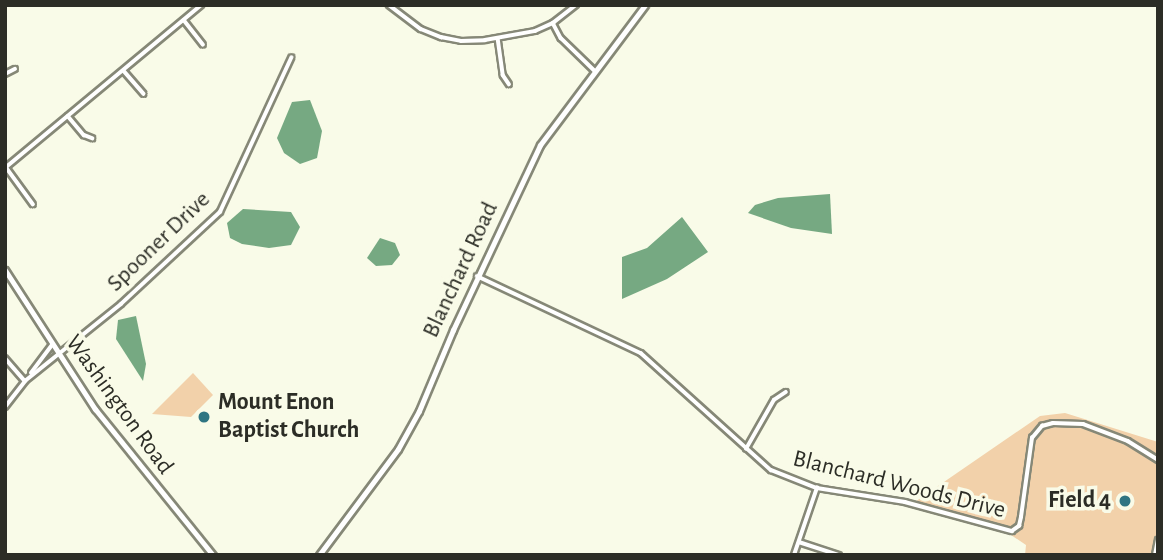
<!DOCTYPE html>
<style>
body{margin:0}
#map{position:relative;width:1163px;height:560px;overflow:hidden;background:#f9fbe8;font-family:"Alegreya Sans",sans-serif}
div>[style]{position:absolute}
.green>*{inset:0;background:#f2d1aa}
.water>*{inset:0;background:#76a982}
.roads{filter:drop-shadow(2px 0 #868877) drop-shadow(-2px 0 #868877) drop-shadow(0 2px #868877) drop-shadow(0 -2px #868877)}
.street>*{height:3.5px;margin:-1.75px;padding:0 1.75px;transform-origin:1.75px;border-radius:1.75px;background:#fff}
.secondary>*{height:5px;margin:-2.5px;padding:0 2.5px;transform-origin:2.5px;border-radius:2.5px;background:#fff}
.primary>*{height:5px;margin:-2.5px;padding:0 2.5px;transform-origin:2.5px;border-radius:2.5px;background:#fff}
.dots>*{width:19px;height:19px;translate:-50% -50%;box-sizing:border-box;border:4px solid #f9fbe8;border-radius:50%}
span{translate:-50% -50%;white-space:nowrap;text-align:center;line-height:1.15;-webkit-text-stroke:7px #f9fbe8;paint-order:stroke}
.street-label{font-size:24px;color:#2c2d26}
.poi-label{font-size:24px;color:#2c2d26;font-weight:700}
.left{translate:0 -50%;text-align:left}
.right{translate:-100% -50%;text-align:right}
.frame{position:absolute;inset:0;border:7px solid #2c2d26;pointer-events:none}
</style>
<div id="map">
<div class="green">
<div style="clip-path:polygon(193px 373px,213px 395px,191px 417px,152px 414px)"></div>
<div style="clip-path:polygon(1065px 413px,1158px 442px,1158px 555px,1025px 555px,1026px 545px,1011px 535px,909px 506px,1040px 416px)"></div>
</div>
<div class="water">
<div style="clip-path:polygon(310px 100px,322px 131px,317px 158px,300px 164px,284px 153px,277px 138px,292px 102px)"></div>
<div style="clip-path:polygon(830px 194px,832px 234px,791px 228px,748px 213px,755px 205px,778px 198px)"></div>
<div style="clip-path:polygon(243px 209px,291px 212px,300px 227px,291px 245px,269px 248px,242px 244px,230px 238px,227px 223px)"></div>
<div style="clip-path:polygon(682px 217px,708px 252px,667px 279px,622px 299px,622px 257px,647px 248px)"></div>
<div style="clip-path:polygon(380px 238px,395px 243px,400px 255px,392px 265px,376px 266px,367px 258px)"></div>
<div style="clip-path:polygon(136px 316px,146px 364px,143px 381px,116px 339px,118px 320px)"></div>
</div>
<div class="roads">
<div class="street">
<div style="left:389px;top:5px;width:40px;rotate:37deg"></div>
<div style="left:421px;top:29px;width:22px;rotate:22deg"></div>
<div style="left:441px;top:37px;width:20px;rotate:11deg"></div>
<div style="left:461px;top:41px;width:24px;rotate:-2deg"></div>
<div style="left:485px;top:40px;width:51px;rotate:-10.2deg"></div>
<div style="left:535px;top:31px;width:20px;rotate:-24deg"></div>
<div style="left:553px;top:23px;width:29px;rotate:-38deg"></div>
<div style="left:184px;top:20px;width:31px;rotate:52deg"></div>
<div style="left:553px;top:23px;width:17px;rotate:62deg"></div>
<div style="left:561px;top:38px;width:47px;rotate:44.1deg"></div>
<div style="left:498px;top:38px;width:37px;rotate:82deg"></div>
<div style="left:503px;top:75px;width:11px;rotate:56deg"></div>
<div style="left:124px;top:71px;width:30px;rotate:49deg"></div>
<div style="left:5px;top:74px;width:11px;rotate:-27deg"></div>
<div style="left:68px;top:116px;width:25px;rotate:50deg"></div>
<div style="left:84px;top:135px;width:9px;rotate:21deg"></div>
<div style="left:6px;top:167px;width:46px;rotate:53.9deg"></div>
<div style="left:5px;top:168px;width:255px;rotate:-39.7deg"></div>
<div style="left:477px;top:276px;width:181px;rotate:25.2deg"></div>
<div style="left:641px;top:353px;width:175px;rotate:42deg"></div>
<div style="left:771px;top:470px;width:49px;rotate:21.4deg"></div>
<div style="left:817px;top:488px;width:89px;rotate:9deg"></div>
<div style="left:905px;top:502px;width:111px;rotate:15.2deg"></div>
<div style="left:1012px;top:531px;width:9px;rotate:-36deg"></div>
<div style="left:1019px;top:526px;width:9px;rotate:-77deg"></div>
<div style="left:1021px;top:517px;width:80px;rotate:-82.1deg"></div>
<div style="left:1032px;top:438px;width:16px;rotate:-50deg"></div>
<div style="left:1042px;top:426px;width:11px;rotate:-15deg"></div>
<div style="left:1053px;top:423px;width:30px;rotate:2deg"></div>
<div style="left:1083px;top:424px;width:48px;rotate:20.7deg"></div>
<div style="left:1128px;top:441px;width:36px;rotate:32deg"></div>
<div style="left:5px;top:358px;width:30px;rotate:49deg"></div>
<div style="left:31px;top:373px;width:35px;rotate:-53deg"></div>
<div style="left:5px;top:407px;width:33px;rotate:-52deg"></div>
<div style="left:25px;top:381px;width:123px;rotate:-38.7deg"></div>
<div style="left:121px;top:304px;width:135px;rotate:-42.9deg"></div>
<div style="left:220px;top:212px;width:170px;rotate:-65.2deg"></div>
<div style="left:746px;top:449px;width:56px;rotate:-60.3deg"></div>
<div style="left:774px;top:400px;width:14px;rotate:-34deg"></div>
<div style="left:799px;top:542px;width:42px;rotate:18deg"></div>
<div style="left:794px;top:555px;width:71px;rotate:-71.1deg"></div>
<div style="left:1155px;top:555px;width:15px;rotate:-79deg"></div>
</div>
<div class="secondary">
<div style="left:319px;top:555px;width:132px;rotate:-53.3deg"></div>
<div style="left:398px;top:449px;width:43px;rotate:-61.1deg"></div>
<div style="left:419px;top:411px;width:88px;rotate:-67.2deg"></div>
<div style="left:453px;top:330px;width:204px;rotate:-64.8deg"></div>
<div style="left:540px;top:145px;width:175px;rotate:-53.1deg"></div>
</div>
<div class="primary">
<div style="left:5px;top:270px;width:166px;rotate:57.1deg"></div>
<div style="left:95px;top:409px;width:188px;rotate:51.1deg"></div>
</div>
</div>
<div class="dots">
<div style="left:204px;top:417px;background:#2f7582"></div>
<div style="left:1125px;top:501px;background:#2f7582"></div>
</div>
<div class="street-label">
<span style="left:159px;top:242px;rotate:-44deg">Spooner Drive</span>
<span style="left:461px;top:270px;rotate:-65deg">Blanchard Road</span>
<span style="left:119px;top:405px;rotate:54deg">Washington Road</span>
<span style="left:899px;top:485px;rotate:14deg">Blanchard Woods Drive</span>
</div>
<div class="poi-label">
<span class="left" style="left:218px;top:417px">Mount Enon<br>Baptist Church</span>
<span class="right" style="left:1111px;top:501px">Field 4</span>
</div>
<div class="frame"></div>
</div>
